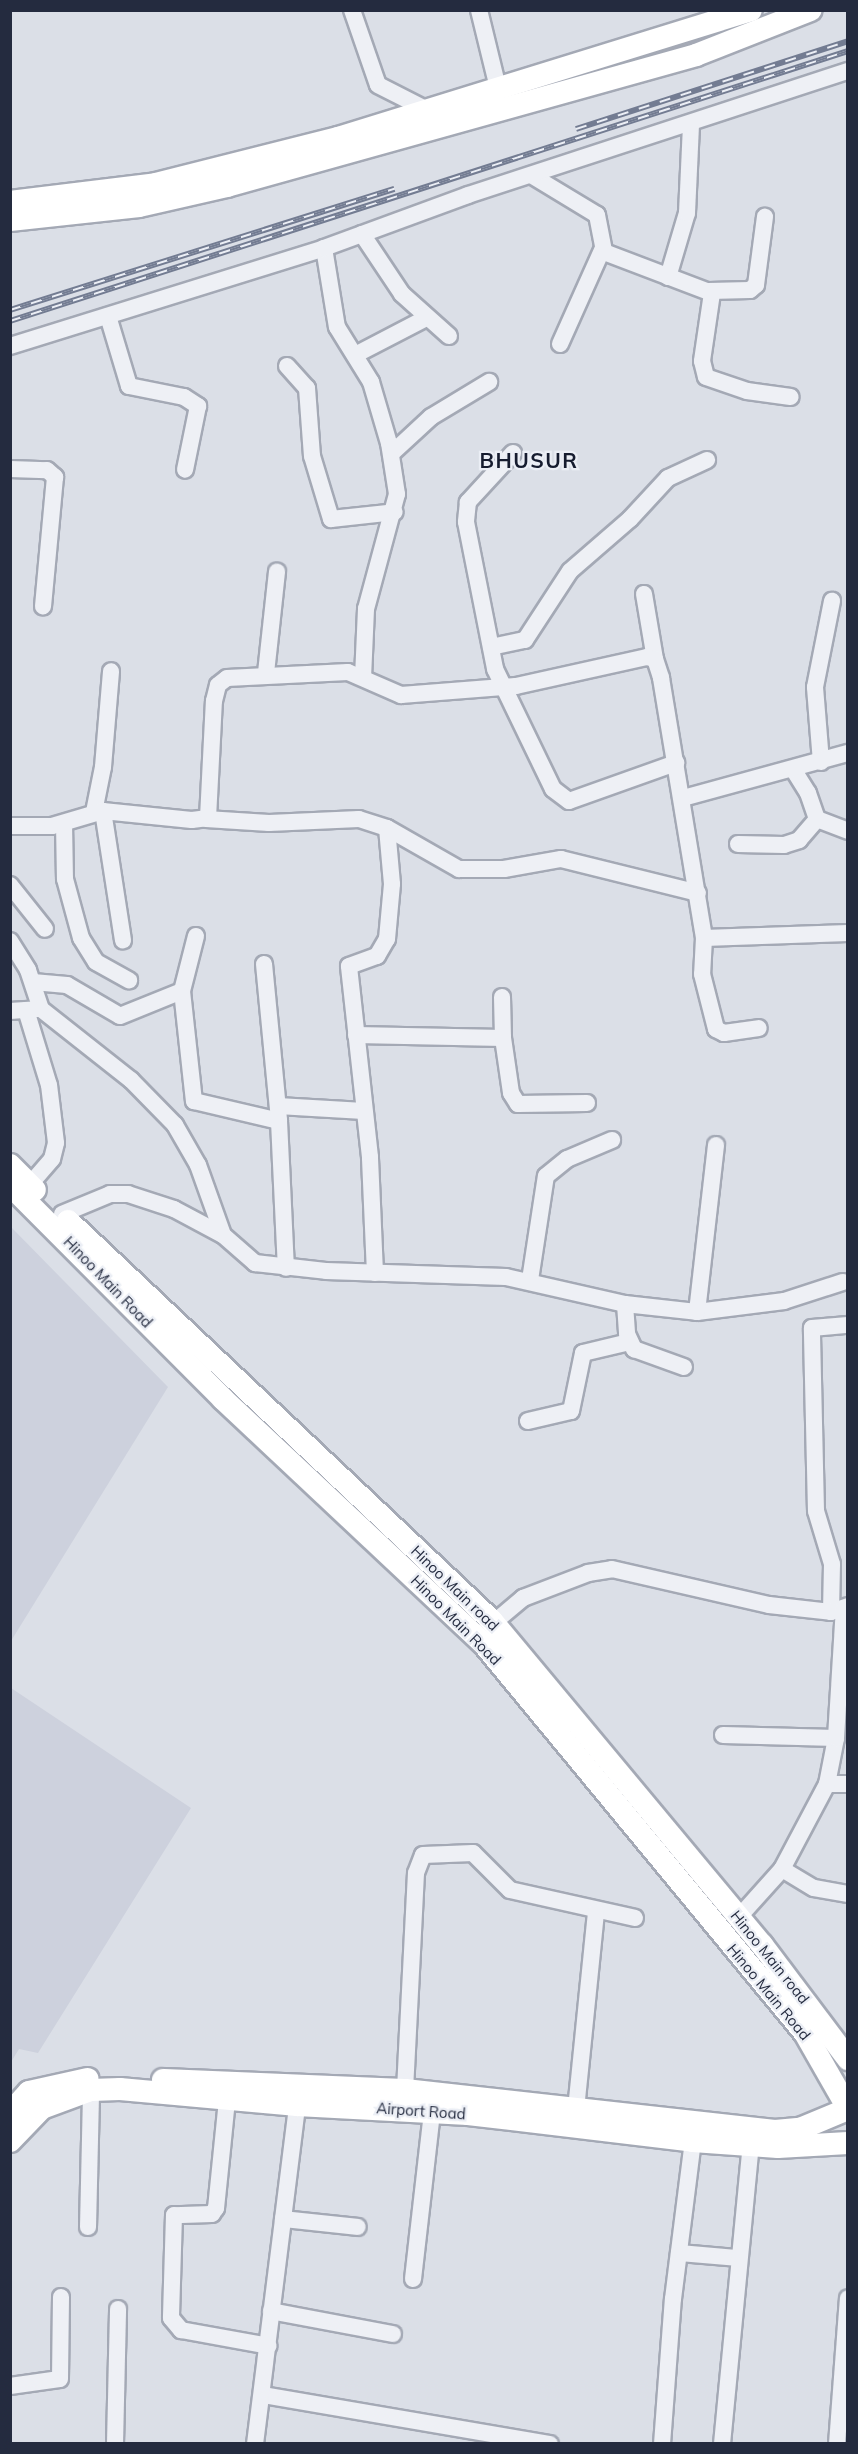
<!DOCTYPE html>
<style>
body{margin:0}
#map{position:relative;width:858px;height:2454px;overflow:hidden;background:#dbdfe7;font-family:Mulish,sans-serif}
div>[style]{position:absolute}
.built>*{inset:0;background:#cdd1dd}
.roads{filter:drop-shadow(2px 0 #a4a9b5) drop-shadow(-2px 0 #a4a9b5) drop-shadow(0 2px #a4a9b5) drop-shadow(0 -2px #a4a9b5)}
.street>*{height:16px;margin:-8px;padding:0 8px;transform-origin:8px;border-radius:8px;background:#eef0f5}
.secondary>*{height:22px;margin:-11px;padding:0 11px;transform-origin:11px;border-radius:11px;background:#fff}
.rail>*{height:6px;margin-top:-3px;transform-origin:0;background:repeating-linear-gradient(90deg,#ebeef5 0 11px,#737c92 0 22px);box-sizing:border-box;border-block:2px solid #737c92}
span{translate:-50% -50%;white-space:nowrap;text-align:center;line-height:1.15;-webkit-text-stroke:4.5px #ebeef5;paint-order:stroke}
.street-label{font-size:15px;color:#242b3f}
.district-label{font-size:21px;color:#161c2f;font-weight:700;letter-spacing:1.5px}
.frame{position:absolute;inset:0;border:12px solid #242b3f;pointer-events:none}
</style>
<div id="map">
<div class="built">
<div style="clip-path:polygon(11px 1227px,168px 1387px,11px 1641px)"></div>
<div style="clip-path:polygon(11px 1688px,191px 1808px,38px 2053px,19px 2049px,11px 2062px)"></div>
</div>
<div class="roads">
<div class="street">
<div style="left:352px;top:10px;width:79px;rotate:70.9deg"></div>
<div style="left:378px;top:85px;width:55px;rotate:27deg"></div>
<div style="left:479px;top:10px;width:80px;rotate:76.3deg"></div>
<div style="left:531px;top:175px;width:77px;rotate:31.2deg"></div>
<div style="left:597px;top:215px;width:38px;rotate:79deg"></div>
<div style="left:604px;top:252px;width:116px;rotate:20.8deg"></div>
<div style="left:712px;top:293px;width:69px;rotate:98.4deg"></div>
<div style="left:702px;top:361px;width:16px;rotate:76deg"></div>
<div style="left:706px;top:377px;width:43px;rotate:18.9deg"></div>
<div style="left:747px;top:391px;width:44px;rotate:7.8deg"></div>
<div style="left:362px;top:234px;width:72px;rotate:56.3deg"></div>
<div style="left:402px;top:294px;width:63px;rotate:41.8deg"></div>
<div style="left:324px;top:248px;width:80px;rotate:80.7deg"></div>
<div style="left:337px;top:327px;width:65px;rotate:58.3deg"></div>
<div style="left:371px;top:382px;width:64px;rotate:73.6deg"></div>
<div style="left:389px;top:443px;width:52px;rotate:81.1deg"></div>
<div style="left:397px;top:494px;width:119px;rotate:105.1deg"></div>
<div style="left:366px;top:609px;width:68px;rotate:92.5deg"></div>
<div style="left:668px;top:277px;width:67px;rotate:-73.5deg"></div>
<div style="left:687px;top:213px;width:89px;rotate:-87.4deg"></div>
<div style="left:709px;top:291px;width:41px;rotate:-1.4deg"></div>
<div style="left:750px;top:290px;width:8px;rotate:-40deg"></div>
<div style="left:756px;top:285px;width:69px;rotate:-82.5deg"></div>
<div style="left:108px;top:316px;width:73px;rotate:73.3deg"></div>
<div style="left:129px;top:386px;width:56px;rotate:11.3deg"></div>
<div style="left:184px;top:397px;width:17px;rotate:33deg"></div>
<div style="left:198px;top:406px;width:65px;rotate:101.5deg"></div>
<div style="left:560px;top:344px;width:103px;rotate:-65.9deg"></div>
<div style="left:10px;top:346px;width:329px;rotate:-17.3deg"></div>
<div style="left:324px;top:248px;width:153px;rotate:-20.2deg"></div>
<div style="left:468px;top:195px;width:400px;rotate:-18.1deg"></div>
<div style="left:355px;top:355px;width:80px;rotate:-27.5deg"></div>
<div style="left:287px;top:366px;width:30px;rotate:48deg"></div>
<div style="left:307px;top:388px;width:68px;rotate:85.8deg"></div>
<div style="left:312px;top:456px;width:66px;rotate:73.2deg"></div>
<div style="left:331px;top:519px;width:64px;rotate:-6.2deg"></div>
<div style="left:513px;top:453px;width:67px;rotate:132.6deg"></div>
<div style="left:468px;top:502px;width:20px;rotate:96deg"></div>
<div style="left:466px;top:522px;width:150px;rotate:78.8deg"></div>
<div style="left:495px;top:669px;width:133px;rotate:64.2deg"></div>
<div style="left:553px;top:789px;width:20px;rotate:37deg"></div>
<div style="left:569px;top:801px;width:114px;rotate:-19.6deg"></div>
<div style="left:391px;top:454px;width:54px;rotate:-42.8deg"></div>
<div style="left:431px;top:417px;width:68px;rotate:-31.1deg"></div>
<div style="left:10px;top:469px;width:37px;rotate:2deg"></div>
<div style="left:47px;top:470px;width:11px;rotate:41deg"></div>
<div style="left:55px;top:477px;width:130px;rotate:95.3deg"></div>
<div style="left:644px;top:594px;width:66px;rotate:80.4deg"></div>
<div style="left:491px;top:647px;width:35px;rotate:-12deg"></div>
<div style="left:525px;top:640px;width:82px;rotate:-56.9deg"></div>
<div style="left:570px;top:571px;width:79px;rotate:-40.9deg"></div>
<div style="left:630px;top:519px;width:56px;rotate:-47.2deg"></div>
<div style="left:668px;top:478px;width:43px;rotate:-24.8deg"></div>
<div style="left:266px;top:673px;width:102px;rotate:-83.8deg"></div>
<div style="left:821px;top:762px;width:75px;rotate:-94.6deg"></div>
<div style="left:815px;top:687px;width:88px;rotate:-78.8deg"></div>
<div style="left:793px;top:769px;width:28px;rotate:58deg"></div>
<div style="left:808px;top:793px;width:28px;rotate:71deg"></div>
<div style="left:817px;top:819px;width:33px;rotate:21deg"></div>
<div style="left:683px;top:798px;width:171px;rotate:-15.3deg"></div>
<div style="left:103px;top:811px;width:131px;rotate:81.2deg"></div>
<div style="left:94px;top:812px;width:46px;rotate:-78.7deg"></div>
<div style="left:103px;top:767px;width:96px;rotate:-85.2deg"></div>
<div style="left:206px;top:819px;width:63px;rotate:3.6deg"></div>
<div style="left:269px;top:823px;width:90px;rotate:-2.5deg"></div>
<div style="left:359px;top:819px;width:29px;rotate:18deg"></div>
<div style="left:387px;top:828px;width:83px;rotate:29.7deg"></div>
<div style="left:459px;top:869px;width:45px"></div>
<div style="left:504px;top:869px;width:58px;rotate:-10deg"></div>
<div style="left:561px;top:859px;width:141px;rotate:13.9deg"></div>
<div style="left:64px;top:823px;width:56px;rotate:89deg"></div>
<div style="left:65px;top:879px;width:61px;rotate:74.8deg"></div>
<div style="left:81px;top:938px;width:28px;rotate:58deg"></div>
<div style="left:96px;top:962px;width:38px;rotate:29deg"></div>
<div style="left:10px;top:826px;width:42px"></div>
<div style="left:52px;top:826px;width:53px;rotate:-16.4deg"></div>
<div style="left:103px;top:811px;width:89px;rotate:5.8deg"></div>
<div style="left:192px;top:820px;width:16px;rotate:-7deg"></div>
<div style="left:208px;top:818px;width:117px;rotate:-87.1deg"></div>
<div style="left:214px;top:701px;width:16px;rotate:-76deg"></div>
<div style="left:218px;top:685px;width:11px;rotate:-38deg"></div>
<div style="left:227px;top:678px;width:121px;rotate:-2.8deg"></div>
<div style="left:348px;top:672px;width:58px;rotate:23.5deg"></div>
<div style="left:401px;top:695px;width:115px;rotate:-4.5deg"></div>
<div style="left:516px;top:686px;width:134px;rotate:-12.5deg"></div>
<div style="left:647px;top:657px;width:8px;rotate:14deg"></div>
<div style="left:655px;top:659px;width:20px;rotate:72deg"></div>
<div style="left:661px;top:678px;width:264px;rotate:80.6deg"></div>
<div style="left:704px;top:938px;width:144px;rotate:-2deg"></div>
<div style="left:738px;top:844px;width:46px;rotate:1.2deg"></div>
<div style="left:784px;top:845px;width:16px;rotate:-18deg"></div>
<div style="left:799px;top:840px;width:28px;rotate:-49deg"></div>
<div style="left:10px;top:885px;width:56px;rotate:51.5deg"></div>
<div style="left:196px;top:936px;width:57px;rotate:104.3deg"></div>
<div style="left:182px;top:991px;width:111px;rotate:83.8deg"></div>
<div style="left:194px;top:1101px;width:87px;rotate:13.2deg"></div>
<div style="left:704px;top:938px;width:36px;rotate:93deg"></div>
<div style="left:702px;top:974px;width:57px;rotate:75.7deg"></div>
<div style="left:716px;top:1029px;width:9px;rotate:27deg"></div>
<div style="left:724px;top:1033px;width:35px;rotate:-8deg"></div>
<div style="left:10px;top:941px;width:34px;rotate:58deg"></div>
<div style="left:28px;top:970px;width:41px;rotate:71.6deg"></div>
<div style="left:41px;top:1009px;width:115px;rotate:38.3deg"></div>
<div style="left:131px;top:1080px;width:63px;rotate:45.6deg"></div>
<div style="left:175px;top:1125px;width:46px;rotate:60.1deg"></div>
<div style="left:198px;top:1165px;width:74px;rotate:70.3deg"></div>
<div style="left:223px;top:1235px;width:43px;rotate:41.2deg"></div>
<div style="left:255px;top:1263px;width:71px;rotate:6.4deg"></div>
<div style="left:326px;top:1271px;width:180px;rotate:1.9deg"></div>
<div style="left:506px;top:1277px;width:122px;rotate:12.8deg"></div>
<div style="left:625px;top:1304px;width:72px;rotate:6.3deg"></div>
<div style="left:697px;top:1312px;width:88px;rotate:-7.2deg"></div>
<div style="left:784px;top:1301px;width:62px;rotate:-17.9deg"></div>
<div style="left:264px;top:964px;width:158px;rotate:84.5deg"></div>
<div style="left:279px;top:1121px;width:147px;rotate:87.3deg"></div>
<div style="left:33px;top:982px;width:34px;rotate:5deg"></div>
<div style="left:67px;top:985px;width:61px;rotate:30.3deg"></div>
<div style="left:120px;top:1016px;width:67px;rotate:-22deg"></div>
<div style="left:26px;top:1010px;width:78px;rotate:73deg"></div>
<div style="left:49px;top:1085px;width:58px;rotate:83.1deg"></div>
<div style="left:56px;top:1143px;width:16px;rotate:104deg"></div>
<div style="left:52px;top:1159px;width:35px;rotate:131deg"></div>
<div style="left:10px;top:1011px;width:27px;rotate:-4deg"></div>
<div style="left:356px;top:1035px;width:147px;rotate:1.2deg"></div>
<div style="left:503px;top:1038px;width:41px;rotate:-91.4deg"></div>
<div style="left:503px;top:1038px;width:56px;rotate:81.7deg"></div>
<div style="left:511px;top:1093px;width:13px;rotate:58deg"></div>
<div style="left:518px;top:1104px;width:69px;rotate:-0.8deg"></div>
<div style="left:278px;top:1106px;width:86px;rotate:3.3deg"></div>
<div style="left:62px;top:1214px;width:52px;rotate:-22.6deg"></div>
<div style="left:110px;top:1194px;width:18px"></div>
<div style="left:128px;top:1194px;width:48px;rotate:18.1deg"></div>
<div style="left:174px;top:1209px;width:55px;rotate:28deg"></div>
<div style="left:375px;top:1273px;width:116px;rotate:-92.5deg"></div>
<div style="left:370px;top:1157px;width:192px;rotate:-96.3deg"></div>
<div style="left:349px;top:966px;width:30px;rotate:-20deg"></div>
<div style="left:377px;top:956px;width:20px;rotate:-60deg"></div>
<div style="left:387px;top:939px;width:55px;rotate:-84.8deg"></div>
<div style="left:392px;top:884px;width:56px;rotate:-95.1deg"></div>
<div style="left:530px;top:1280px;width:105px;rotate:-81.3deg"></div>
<div style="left:546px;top:1176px;width:27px;rotate:-39deg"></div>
<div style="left:567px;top:1159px;width:49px;rotate:-22.9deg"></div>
<div style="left:625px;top:1304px;width:30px;rotate:86deg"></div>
<div style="left:627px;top:1334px;width:17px;rotate:65deg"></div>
<div style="left:634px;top:1349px;width:53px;rotate:19.8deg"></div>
<div style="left:697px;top:1312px;width:168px;rotate:-83.5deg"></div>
<div style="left:528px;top:1421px;width:44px;rotate:-13.1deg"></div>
<div style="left:571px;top:1411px;width:59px;rotate:-78.3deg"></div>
<div style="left:583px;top:1353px;width:47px;rotate:-13.4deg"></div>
<div style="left:831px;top:1612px;width:48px;rotate:-88.8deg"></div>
<div style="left:832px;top:1564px;width:55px;rotate:-106.8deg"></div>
<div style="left:816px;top:1511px;width:183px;rotate:-91.3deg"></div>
<div style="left:812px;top:1328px;width:36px;rotate:-5deg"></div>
<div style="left:485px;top:1630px;width:50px;rotate:-40.1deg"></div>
<div style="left:523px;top:1598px;width:70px;rotate:-21deg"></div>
<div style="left:588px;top:1573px;width:24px;rotate:-9deg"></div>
<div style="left:612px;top:1569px;width:161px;rotate:12.9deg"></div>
<div style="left:769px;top:1605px;width:62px;rotate:6.4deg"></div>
<div style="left:831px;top:1612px;width:18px;rotate:-19deg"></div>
<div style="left:723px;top:1735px;width:113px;rotate:1.5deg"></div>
<div style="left:827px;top:1784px;width:21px"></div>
<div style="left:782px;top:1869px;width:37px;rotate:31deg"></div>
<div style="left:814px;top:1888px;width:35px;rotate:10deg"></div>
<div style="left:739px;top:1917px;width:64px;rotate:-48.1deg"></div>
<div style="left:782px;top:1869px;width:96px;rotate:-62.1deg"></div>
<div style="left:827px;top:1784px;width:47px;rotate:-78.9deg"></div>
<div style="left:836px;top:1738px;width:130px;rotate:-86.5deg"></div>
<div style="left:405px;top:2090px;width:217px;rotate:-87.1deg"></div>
<div style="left:416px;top:1873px;width:19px;rotate:-69deg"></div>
<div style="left:423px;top:1855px;width:50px;rotate:-2.3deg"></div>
<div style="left:473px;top:1853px;width:52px;rotate:45deg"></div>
<div style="left:510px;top:1890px;width:128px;rotate:12.6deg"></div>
<div style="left:227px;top:2100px;width:109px;rotate:95.8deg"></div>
<div style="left:216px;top:2208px;width:7px;rotate:124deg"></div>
<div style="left:212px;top:2214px;width:38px;rotate:178deg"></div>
<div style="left:174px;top:2215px;width:103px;rotate:91.7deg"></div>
<div style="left:171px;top:2318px;width:16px;rotate:50deg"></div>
<div style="left:181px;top:2330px;width:89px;rotate:10.3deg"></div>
<div style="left:575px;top:2119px;width:208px;rotate:-84.2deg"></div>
<div style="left:283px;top:2219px;width:75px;rotate:6.1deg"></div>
<div style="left:88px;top:2227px;width:137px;rotate:-88.7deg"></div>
<div style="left:679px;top:2253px;width:58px;rotate:4.9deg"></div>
<div style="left:413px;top:2279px;width:168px;rotate:-83.5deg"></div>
<div style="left:271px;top:2311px;width:124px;rotate:10.7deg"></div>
<div style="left:10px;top:2386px;width:50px;rotate:-8deg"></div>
<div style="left:60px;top:2379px;width:82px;rotate:-89.3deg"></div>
<div style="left:263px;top:2395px;width:291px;rotate:9.7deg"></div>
<div style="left:115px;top:2444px;width:135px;rotate:-88.7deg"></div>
<div style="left:255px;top:2444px;width:342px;rotate:-82.9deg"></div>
<div style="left:662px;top:2444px;width:145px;rotate:-85.7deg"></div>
<div style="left:673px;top:2299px;width:159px;rotate:-82.8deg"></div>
<div style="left:722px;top:2444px;width:300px;rotate:-84.5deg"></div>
<div style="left:837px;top:2444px;width:146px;rotate:-85.7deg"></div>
</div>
<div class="secondary">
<div style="left:10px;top:202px;width:147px;rotate:-7deg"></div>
<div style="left:156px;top:184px;width:188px;rotate:-14.2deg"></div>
<div style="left:338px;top:138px;width:432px;rotate:-17.2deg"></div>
<div style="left:10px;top:220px;width:130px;rotate:-6.2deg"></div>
<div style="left:139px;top:206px;width:90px;rotate:-12.8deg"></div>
<div style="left:227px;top:186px;width:487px;rotate:-15.6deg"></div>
<div style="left:696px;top:55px;width:123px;rotate:-21.4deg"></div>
<div style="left:10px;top:1165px;width:35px;rotate:45deg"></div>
<div style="left:10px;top:1185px;width:302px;rotate:45.1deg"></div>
<div style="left:223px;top:1399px;width:358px;rotate:43.2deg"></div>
<div style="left:484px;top:1644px;width:504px;rotate:50.47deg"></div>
<div style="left:805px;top:2033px;width:83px;rotate:60.3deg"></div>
<div style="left:68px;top:1221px;width:583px;rotate:43.33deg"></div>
<div style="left:492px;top:1621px;width:422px;rotate:50.2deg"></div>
<div style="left:762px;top:1945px;width:143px;rotate:53deg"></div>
<div style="left:163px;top:2080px;width:242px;rotate:2.4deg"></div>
<div style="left:405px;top:2090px;width:372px;rotate:6.3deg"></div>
<div style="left:775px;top:2131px;width:25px;rotate:-5deg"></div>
<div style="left:800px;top:2129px;width:47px;rotate:-22.7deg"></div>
<div style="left:10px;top:2113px;width:28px;rotate:-48deg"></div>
<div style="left:29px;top:2092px;width:60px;rotate:-12.4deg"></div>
<div style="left:10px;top:2141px;width:46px;rotate:-45.9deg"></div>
<div style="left:42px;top:2108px;width:52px;rotate:-20.2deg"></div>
<div style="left:91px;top:2090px;width:29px;rotate:-2deg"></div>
<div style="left:120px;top:2089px;width:178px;rotate:5.2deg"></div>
<div style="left:297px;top:2105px;width:171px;rotate:3deg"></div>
<div style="left:468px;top:2114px;width:227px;rotate:6.8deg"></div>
<div style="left:693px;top:2141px;width:85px;rotate:4deg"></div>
<div style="left:778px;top:2147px;width:70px;rotate:-3.3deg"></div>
</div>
</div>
<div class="rail">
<div style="left:576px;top:129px;width:286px;rotate:-17.9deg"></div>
<div style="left:10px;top:310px;width:403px;rotate:-17.5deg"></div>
<div style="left:10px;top:321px;width:880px;rotate:-17.86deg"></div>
</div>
<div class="street-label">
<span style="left:108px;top:1282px;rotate:46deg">Hinoo Main Road</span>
<span style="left:455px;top:1588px;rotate:44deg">Hinoo Main road</span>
<span style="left:456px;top:1620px;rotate:45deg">Hinoo Main Road</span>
<span style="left:770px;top:1957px;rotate:51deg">Hinoo Main road</span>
<span style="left:769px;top:1992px;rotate:50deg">Hinoo Main Road</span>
<span style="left:421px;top:2111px;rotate:4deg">Airport Road</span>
</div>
<div class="district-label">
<span style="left:529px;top:460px">BHUSUR</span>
</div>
<div class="frame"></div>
</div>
